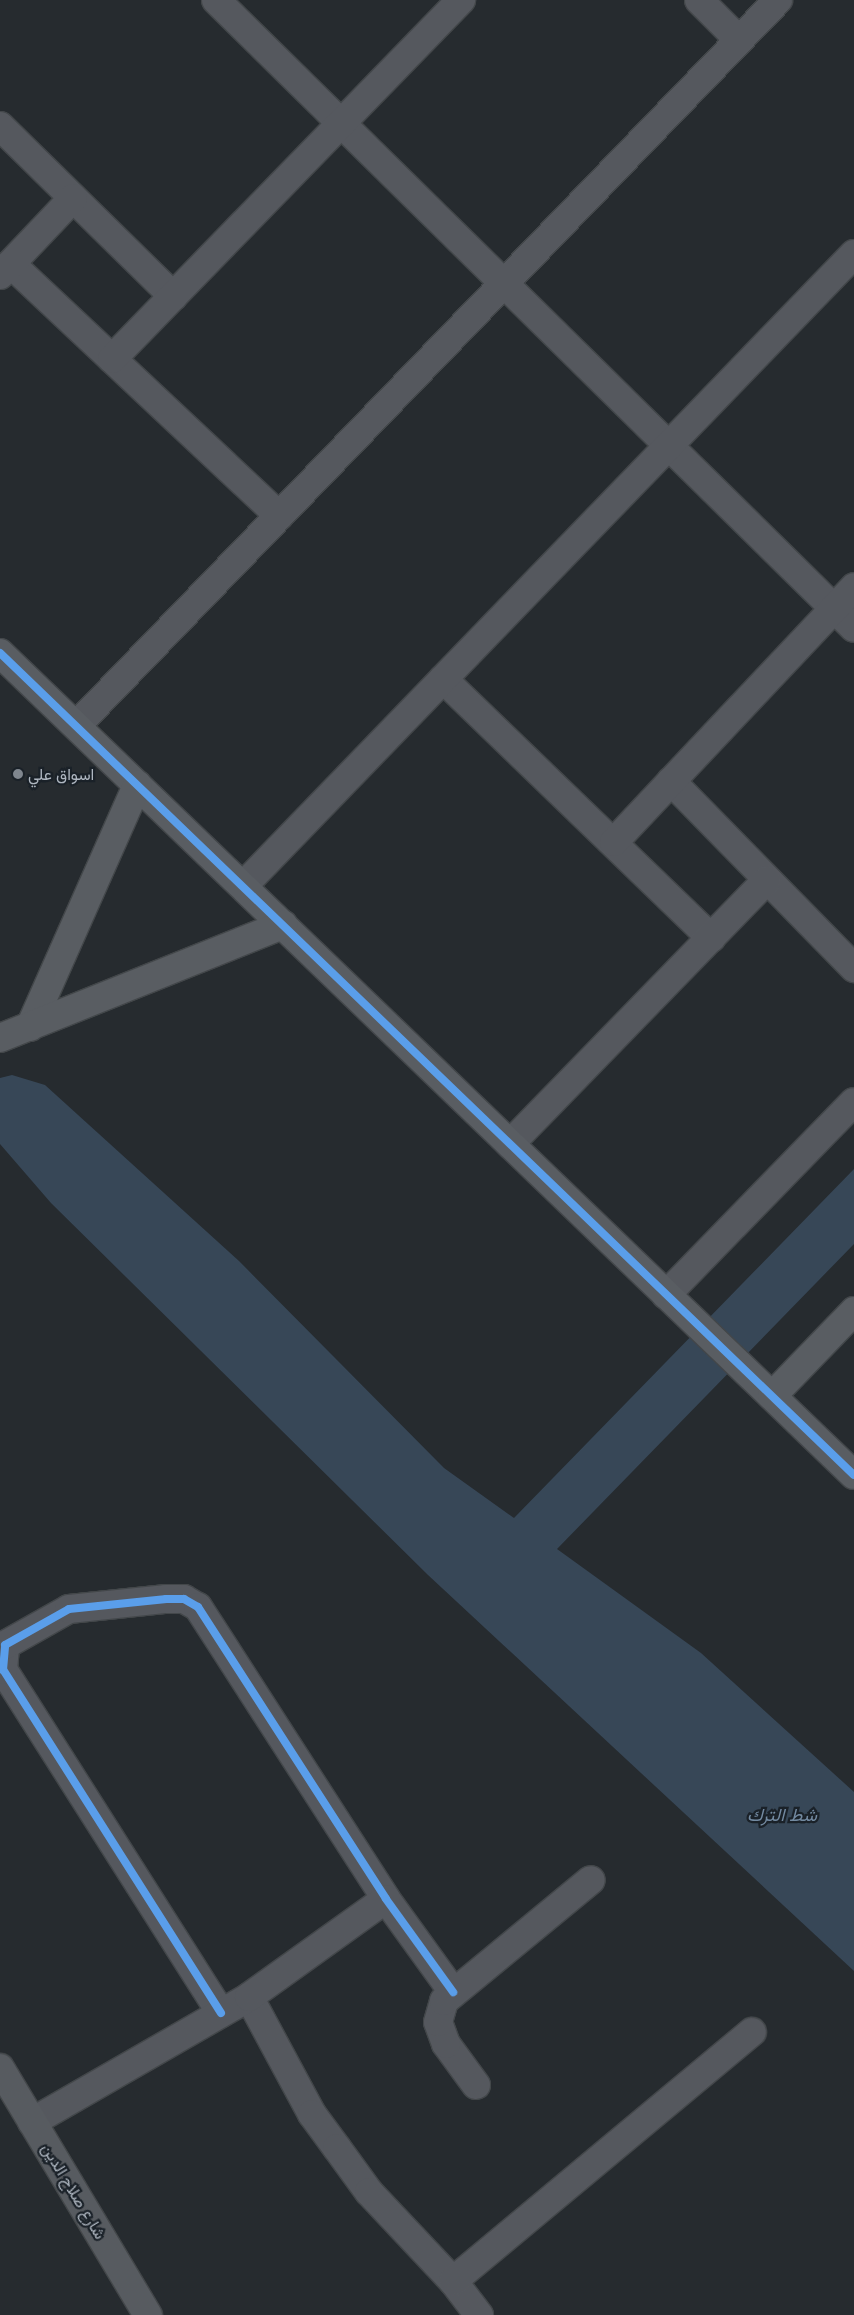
<!DOCTYPE html>
<meta charset="utf-8">
<style>
body{margin:0}
#map{position:relative;width:854px;height:2315px;overflow:hidden;background:#262b2f;font-family:"PT Sans",Vazirmatn,sans-serif}
div>[style]{position:absolute}
.water>*{inset:0;background:#374757}
.roads{filter:drop-shadow(1px 0 #43474a) drop-shadow(-1px 0 #43474a) drop-shadow(0 1px #43474a) drop-shadow(0 -1px #43474a)}
.street>*{height:28px;margin:-14px;padding:0 14px;transform-origin:14px;border-radius:14px;background:#55585e}
.secondary>*{height:28px;margin:-14px;padding:0 14px;transform-origin:14px;border-radius:14px;background:#595d62}
.primary>*{height:28px;margin:-14px;padding:0 14px;transform-origin:14px;border-radius:14px;background:#575b60}
.cycleway>*{height:8px;margin:-4px;padding:0 4px;transform-origin:4px;border-radius:4px;background:#5a9eea}
.dots>*{width:14px;height:14px;translate:-50% -50%;box-sizing:border-box;border:2px solid #1a2128;border-radius:50%}
span{translate:-50% -50%;white-space:nowrap;text-align:center;line-height:1.15;-webkit-text-stroke:4.5px #1a2128;paint-order:stroke}
.poi-label{font-size:16px;color:#afb7c1}
.left{translate:0 -50%;text-align:left}
.street-label{font-size:16px;color:#afb7c1}
.water-label{font-size:18px;color:#738aa1;font-style:italic}
</style>
<div id="map">
<div class="water">
<div style="clip-path:polygon(12px 1075px,45px 1085px,239px 1261px,444px 1468px,514px 1518px,854px 1169px,854px 1244px,557px 1549px,701px 1653px,854px 1792px,854px 1971px,428px 1575px,51px 1203px,0 1144px,0 1078px)"></div>
</div>
<div class="roads">
<div class="street">
<div style="left:216px;top:0;width:895px;rotate:44.55deg"></div>
<div style="left:699px;top:0;width:57px;rotate:45deg"></div>
<div style="left:0;top:126px;width:243px;rotate:44.5deg"></div>
<div style="left:11px;top:264px;width:368px;rotate:43.2deg"></div>
<div style="left:0;top:275px;width:106px;rotate:-46.5deg"></div>
<div style="left:112px;top:359px;width:501px;rotate:-45.81deg"></div>
<div style="left:443px;top:679px;width:373px;rotate:44deg"></div>
<div style="left:76px;top:726px;width:1010px;rotate:-45.96deg"></div>
<div style="left:671px;top:781px;width:262px;rotate:45.6deg"></div>
<div style="left:614px;top:842px;width:350px;rotate:-46.7deg"></div>
<div style="left:243px;top:886px;width:879px;rotate:-45.97deg"></div>
<div style="left:510px;top:1144px;width:368px;rotate:-45.8deg"></div>
<div style="left:666px;top:1295px;width:269px;rotate:-45.8deg"></div>
<div style="left:249px;top:1997px;width:133px;rotate:61.7deg"></div>
<div style="left:312px;top:2114px;width:42px;rotate:53.7deg"></div>
<div style="left:337px;top:2148px;width:54px;rotate:54deg"></div>
<div style="left:369px;top:2192px;width:122px;rotate:46.7deg"></div>
<div style="left:453px;top:2281px;width:43px;rotate:52.6deg"></div>
<div style="left:221px;top:2013px;width:406px;rotate:-122.4deg"></div>
<div style="left:3px;top:1670px;width:25px;rotate:-85deg"></div>
<div style="left:5px;top:1645px;width:73px;rotate:-29.4deg"></div>
<div style="left:69px;top:1609px;width:98px;rotate:-5.9deg"></div>
<div style="left:166px;top:1599px;width:18px"></div>
<div style="left:184px;top:1599px;width:16px;rotate:30deg"></div>
<div style="left:198px;top:1607px;width:347px;rotate:57.2deg"></div>
<div style="left:386px;top:1899px;width:115px;rotate:54.2deg"></div>
<div style="left:476px;top:2085px;width:51px;rotate:-126.2deg"></div>
<div style="left:446px;top:2044px;width:23px;rotate:-110deg"></div>
<div style="left:438px;top:2022px;width:22px;rotate:-74deg"></div>
<div style="left:444px;top:2001px;width:190px;rotate:-39.5deg"></div>
<div style="left:32px;top:2122px;width:250px;rotate:-29.9deg"></div>
<div style="left:249px;top:1997px;width:168px;rotate:-35.6deg"></div>
<div style="left:453px;top:2281px;width:389px;rotate:-39.8deg"></div>
</div>
<div class="secondary">
<div style="left:0;top:653px;width:1185px;rotate:43.91deg"></div>
<div style="left:30px;top:1027px;width:265px;rotate:-66.1deg"></div>
<div style="left:0;top:1038px;width:305px;rotate:-21.8deg"></div>
<div style="left:772px;top:1396px;width:118px;rotate:-46deg"></div>
</div>
<div class="primary">
<div style="left:0;top:2068px;width:288px;rotate:59.1deg"></div>
</div>
</div>
<div class="cycleway">
<div style="left:0;top:653px;width:1185px;rotate:43.91deg"></div>
<div style="left:221px;top:2013px;width:406px;rotate:-122.4deg"></div>
<div style="left:3px;top:1670px;width:25px;rotate:-85deg"></div>
<div style="left:5px;top:1645px;width:73px;rotate:-29.4deg"></div>
<div style="left:69px;top:1609px;width:98px;rotate:-5.9deg"></div>
<div style="left:166px;top:1599px;width:18px"></div>
<div style="left:184px;top:1599px;width:16px;rotate:30deg"></div>
<div style="left:198px;top:1607px;width:347px;rotate:57.2deg"></div>
<div style="left:386px;top:1899px;width:115px;rotate:54.2deg"></div>
</div>
<div class="dots">
<div style="left:18px;top:774px;background:#7f868e"></div>
</div>
<div class="poi-label">
<span class="left" style="left:28px;top:774px">اسواق علي</span>
</div>
<div class="street-label">
<span style="left:74px;top:2191px;rotate:59deg">شارع صلاح الدين</span>
</div>
<div class="water-label">
<span style="left:782px;top:1815px">شط الترك</span>
</div>
</div>
